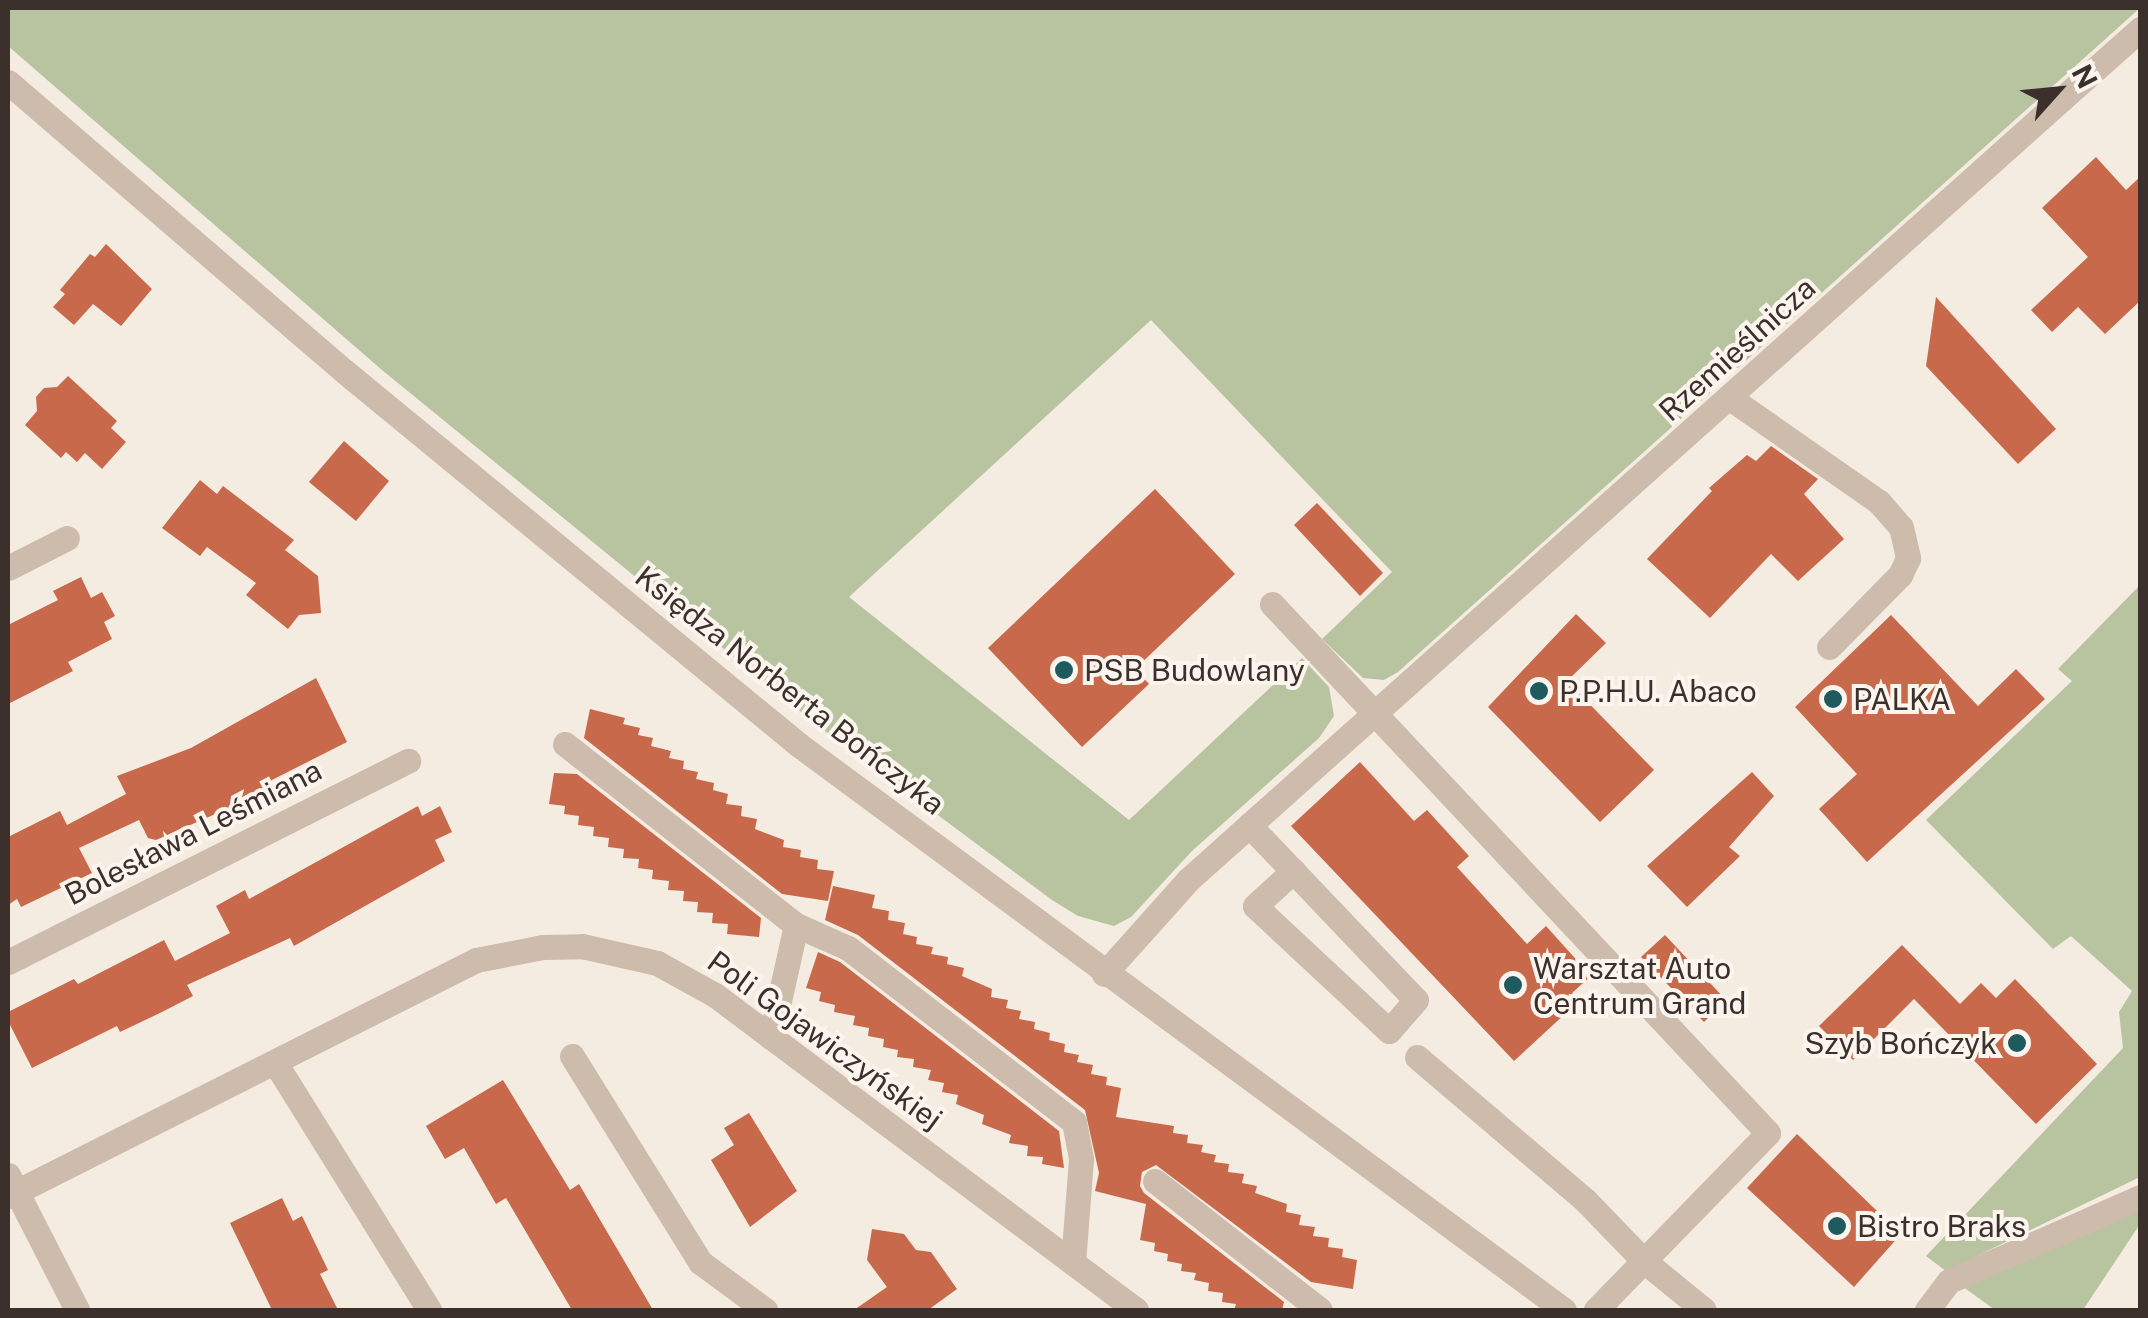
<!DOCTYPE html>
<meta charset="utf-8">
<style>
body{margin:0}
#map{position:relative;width:2148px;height:1318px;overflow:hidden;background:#f4ebe1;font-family:"Public Sans",sans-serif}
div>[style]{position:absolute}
.green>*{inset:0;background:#b8c4a0}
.building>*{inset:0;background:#c8694b}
.minor>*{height:25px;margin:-12.5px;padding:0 12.5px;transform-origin:12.5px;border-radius:12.5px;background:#cdbbac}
.dots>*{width:28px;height:28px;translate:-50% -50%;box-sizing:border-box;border:5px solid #fbf5ee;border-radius:50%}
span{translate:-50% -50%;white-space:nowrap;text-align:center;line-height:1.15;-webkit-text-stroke:8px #fbf5ee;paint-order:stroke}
.street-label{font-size:30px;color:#3b302b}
.poi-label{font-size:30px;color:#3b302b}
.left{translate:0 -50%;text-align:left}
.right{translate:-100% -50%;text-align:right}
.frame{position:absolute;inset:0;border:10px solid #3b302b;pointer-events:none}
.north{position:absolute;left:2008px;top:40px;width:100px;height:100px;-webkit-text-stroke:8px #fbf5ee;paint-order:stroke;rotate:63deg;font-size:28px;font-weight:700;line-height:40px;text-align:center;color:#3b302b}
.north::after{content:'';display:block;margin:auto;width:35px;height:45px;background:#3b302b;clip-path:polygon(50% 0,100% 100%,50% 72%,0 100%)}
</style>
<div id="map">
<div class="green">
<div style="clip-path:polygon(8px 8px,2140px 8px,1398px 672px,1384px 680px,1363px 678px,1322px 639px,1392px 572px,1151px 320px,849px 597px,1129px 820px,1302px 658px,1329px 687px,1334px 716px,1319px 738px,1192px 851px,1131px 917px,1114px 926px,1078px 916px,1052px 900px,817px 725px,382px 370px,8px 46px)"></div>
<div style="clip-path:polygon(2140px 585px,2140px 1177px,1946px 1271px,1926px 1256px,2123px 1048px,2119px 1012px,2132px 991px,2071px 936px,2053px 949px,1926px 820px,2072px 681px,2058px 669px)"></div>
<div style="clip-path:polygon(2140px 1210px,2140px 1224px,2083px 1310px,1995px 1310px,1962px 1286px)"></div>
</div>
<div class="building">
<div style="clip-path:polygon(2096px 157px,2126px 190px,2140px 177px,2140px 301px,2105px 334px,2078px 307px,2052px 332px,2031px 310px,2088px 257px,2042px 208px)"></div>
<div style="clip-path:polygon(106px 244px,152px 289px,121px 326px,93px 304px,74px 325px,53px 307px,65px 294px,60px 290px,90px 254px,95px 257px)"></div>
<div style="clip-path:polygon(1936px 297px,2056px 429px,2018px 464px,1926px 366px)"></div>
<div style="clip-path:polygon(68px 376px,117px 421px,111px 428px,126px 442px,102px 469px,85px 453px,77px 462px,66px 452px,61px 458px,25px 425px,37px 411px,36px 397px,44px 388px,57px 387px)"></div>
<div style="clip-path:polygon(344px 441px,389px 481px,356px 521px,309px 482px)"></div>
<div style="clip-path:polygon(1771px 446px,1818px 479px,1804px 494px,1844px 539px,1798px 581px,1771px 554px,1710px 618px,1647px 559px,1712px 491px,1709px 488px,1747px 455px,1756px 461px)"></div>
<div style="clip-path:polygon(200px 480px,217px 494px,223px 486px,294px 540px,285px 550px,318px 576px,321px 613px,299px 615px,288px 629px,246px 595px,256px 583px,207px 547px,200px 556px,162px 528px)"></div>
<div style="clip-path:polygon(1155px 489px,1235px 574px,1135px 669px,1149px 684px,1082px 747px,988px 648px)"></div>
<div style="clip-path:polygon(1317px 503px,1383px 573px,1360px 596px,1294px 525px)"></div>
<div style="clip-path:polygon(81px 577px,91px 598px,102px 592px,115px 616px,104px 622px,112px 639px,68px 662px,73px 671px,8px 704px,8px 625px,58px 600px,53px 591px)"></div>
<div style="clip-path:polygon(1576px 614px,1606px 643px,1567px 681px,1654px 770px,1600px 822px,1488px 707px)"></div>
<div style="clip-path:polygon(1891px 615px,1978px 706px,2016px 669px,2045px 699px,1867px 862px,1819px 809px,1857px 774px,1795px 707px)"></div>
<div style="clip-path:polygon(316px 678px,347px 742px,262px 785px,265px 790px,236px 805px,156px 840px,148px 838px,139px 820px,79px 848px,92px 873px,21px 907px,17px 899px,8px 905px,8px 837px,60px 811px,67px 825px,126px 794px,117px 776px,191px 748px)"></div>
<div style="clip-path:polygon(590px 709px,625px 718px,623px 724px,640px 728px,638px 735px,653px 738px,651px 746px,671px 751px,669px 758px,684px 761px,683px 769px,698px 772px,696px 779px,714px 783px,713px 790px,728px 794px,726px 804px,742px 806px,741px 816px,757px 819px,755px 829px,784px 840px,783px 847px,801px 850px,800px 857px,818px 860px,817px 869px,834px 871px,828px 901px,782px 894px,584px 738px)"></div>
<div style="clip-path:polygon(1360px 762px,1414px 821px,1427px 810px,1469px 856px,1457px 867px,1527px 944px,1546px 926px,1591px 976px,1572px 993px,1579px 1001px,1514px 1061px,1291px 826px)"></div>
<div style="clip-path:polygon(1752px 772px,1774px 796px,1729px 847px,1740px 856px,1687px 907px,1647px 866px)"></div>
<div style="clip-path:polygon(554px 773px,577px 774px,761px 918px,759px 937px,727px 934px,728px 924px,712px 923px,713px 913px,697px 912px,698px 902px,683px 901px,684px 891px,668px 890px,669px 881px,652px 879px,653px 870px,638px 868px,639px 859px,623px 858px,624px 849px,608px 847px,609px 838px,593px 836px,594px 827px,578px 825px,579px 816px,564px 814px,565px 806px,549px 804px)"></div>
<div style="clip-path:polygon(418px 806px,422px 816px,440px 806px,452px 832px,435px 840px,445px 861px,294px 946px,290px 938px,187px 985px,193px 996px,162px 1012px,120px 1032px,117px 1026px,32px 1068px,8px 1021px,8px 1012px,74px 979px,78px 984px,164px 940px,175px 961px,230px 933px,216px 906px,245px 890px,249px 899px)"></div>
<div style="clip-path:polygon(833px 886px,875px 895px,872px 908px,889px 911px,888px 920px,905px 923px,903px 934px,917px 937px,916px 944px,933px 947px,931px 954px,948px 957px,947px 964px,964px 968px,962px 976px,992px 989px,991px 997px,1008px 1000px,1006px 1008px,1021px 1011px,1019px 1019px,1035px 1022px,1034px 1029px,1050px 1033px,1049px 1040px,1065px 1044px,1064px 1052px,1079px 1055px,1077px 1062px,1093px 1065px,1091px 1074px,1107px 1077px,1106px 1085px,1121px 1088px,1116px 1117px,1174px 1126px,1173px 1133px,1188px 1135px,1187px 1143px,1203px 1145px,1201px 1152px,1216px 1155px,1214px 1162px,1229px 1164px,1228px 1172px,1244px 1174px,1242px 1183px,1257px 1186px,1255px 1193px,1287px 1204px,1286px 1212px,1301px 1215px,1299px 1225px,1315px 1227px,1313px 1236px,1329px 1238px,1328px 1247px,1343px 1249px,1342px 1257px,1357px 1260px,1353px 1289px,1311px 1282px,1156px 1165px,1142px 1172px,1140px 1186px,1144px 1193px,1284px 1302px,1282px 1310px,1234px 1310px,1236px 1304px,1222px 1302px,1223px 1293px,1208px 1291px,1209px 1283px,1194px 1280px,1196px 1273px,1181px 1271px,1182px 1264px,1167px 1261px,1168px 1254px,1154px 1251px,1155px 1243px,1140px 1240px,1146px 1204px,1095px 1191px,1099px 1173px,1085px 1110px,858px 935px,825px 920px)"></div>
<div style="clip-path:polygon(1665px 935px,1726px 1000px,1704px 1022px,1641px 957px)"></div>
<div style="clip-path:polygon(1902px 945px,1960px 1004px,1981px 983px,1996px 998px,2015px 979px,2097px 1064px,2036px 1124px,1914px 999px,1853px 1060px,1819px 1026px)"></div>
<div style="clip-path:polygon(818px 952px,840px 962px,1059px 1131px,1064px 1168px,1042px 1164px,1043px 1157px,1027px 1156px,1028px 1146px,1009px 1143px,1011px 1135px,982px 1124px,984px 1115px,956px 1104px,958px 1095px,942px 1092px,944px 1083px,928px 1080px,931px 1070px,913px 1067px,914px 1059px,897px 1057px,898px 1050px,883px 1047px,884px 1039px,868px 1036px,869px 1028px,853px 1025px,855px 1016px,834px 1012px,835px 1005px,819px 1001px,821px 992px,806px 988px)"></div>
<div style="clip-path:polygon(503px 1080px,570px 1190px,579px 1184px,653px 1310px,572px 1310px,506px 1198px,496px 1204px,464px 1148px,445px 1159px,426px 1126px)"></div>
<div style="clip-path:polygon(749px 1113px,797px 1191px,750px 1227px,711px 1160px,734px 1145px,724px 1128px)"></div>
<div style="clip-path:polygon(1797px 1134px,1901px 1234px,1854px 1287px,1747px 1188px)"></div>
<div style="clip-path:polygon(282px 1198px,293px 1221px,302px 1216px,328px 1270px,320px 1274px,338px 1310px,272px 1310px,230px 1223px)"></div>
<div style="clip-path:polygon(872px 1229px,904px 1234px,916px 1250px,931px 1252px,957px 1289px,928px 1310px,854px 1310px,887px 1287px,867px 1260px)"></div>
</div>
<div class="minor">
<div style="left:8px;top:82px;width:443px;rotate:40.7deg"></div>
<div style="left:344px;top:371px;width:589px;rotate:39.42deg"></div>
<div style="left:799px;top:745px;width:951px;rotate:36.45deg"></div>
<div style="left:1730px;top:398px;width:182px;rotate:34.9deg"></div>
<div style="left:1879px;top:502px;width:33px;rotate:49deg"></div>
<div style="left:1901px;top:527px;width:32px;rotate:77deg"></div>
<div style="left:1908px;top:558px;width:19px;rotate:115deg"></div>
<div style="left:1900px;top:575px;width:101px;rotate:134.6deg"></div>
<div style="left:8px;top:568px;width:66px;rotate:-27deg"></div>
<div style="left:1272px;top:604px;width:725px;rotate:46.84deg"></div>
<div style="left:1768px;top:1133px;width:247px;rotate:134.2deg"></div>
<div style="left:565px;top:744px;width:293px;rotate:38.1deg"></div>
<div style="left:796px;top:925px;width:115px;rotate:102.6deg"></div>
<div style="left:1249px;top:825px;width:64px;rotate:46.3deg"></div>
<div style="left:1293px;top:871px;width:178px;rotate:46.4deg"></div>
<div style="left:1416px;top:1000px;width:41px;rotate:131.1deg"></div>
<div style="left:1389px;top:1031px;width:183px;rotate:-137deg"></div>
<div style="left:1255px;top:906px;width:52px;rotate:-42.6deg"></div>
<div style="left:796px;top:925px;width:57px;rotate:23.9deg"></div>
<div style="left:848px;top:948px;width:285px;rotate:37.6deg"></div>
<div style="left:1074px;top:1122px;width:38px;rotate:79deg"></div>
<div style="left:1081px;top:1159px;width:104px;rotate:94.4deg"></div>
<div style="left:8px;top:962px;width:448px;rotate:-26.7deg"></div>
<div style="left:1104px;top:974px;width:126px;rotate:-48.2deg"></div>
<div style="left:1188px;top:880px;width:1277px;rotate:-41.79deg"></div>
<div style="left:572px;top:1056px;width:243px;rotate:58.1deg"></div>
<div style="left:700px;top:1262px;width:81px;rotate:36.4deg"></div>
<div style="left:1417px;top:1057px;width:221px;rotate:40.4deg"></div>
<div style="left:1585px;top:1200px;width:85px;rotate:46deg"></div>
<div style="left:1644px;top:1261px;width:77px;rotate:39.2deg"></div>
<div style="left:276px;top:1064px;width:290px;rotate:58.1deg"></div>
<div style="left:8px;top:1175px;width:152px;rotate:62.9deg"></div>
<div style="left:1155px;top:1181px;width:209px;rotate:38deg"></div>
<div style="left:8px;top:1196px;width:524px;rotate:-26.76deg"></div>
<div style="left:476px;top:960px;width:68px;rotate:-11deg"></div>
<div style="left:543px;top:947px;width:39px;rotate:-1deg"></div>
<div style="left:582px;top:946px;width:77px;rotate:12.8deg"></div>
<div style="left:657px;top:963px;width:66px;rotate:28.9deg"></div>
<div style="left:715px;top:995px;width:526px;rotate:36.8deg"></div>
<div style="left:1927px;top:1310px;width:36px;rotate:-53deg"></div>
<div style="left:1949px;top:1281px;width:209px;rotate:-23.7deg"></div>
</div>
<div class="dots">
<div style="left:1064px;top:670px;background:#1f5a5e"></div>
<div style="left:1539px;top:691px;background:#1f5a5e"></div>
<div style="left:1833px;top:699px;background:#1f5a5e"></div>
<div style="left:1513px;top:985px;background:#1f5a5e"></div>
<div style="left:2017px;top:1043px;background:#1f5a5e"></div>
<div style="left:1837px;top:1226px;background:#1f5a5e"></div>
</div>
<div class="street-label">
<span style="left:1737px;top:349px;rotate:-42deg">Rzemieślnicza</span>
<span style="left:790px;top:690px;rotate:38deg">Księdza Norberta Bończyka</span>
<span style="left:193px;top:832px;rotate:-27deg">Bolesława Leśmiana</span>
<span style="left:825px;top:1040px;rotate:36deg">Poli Gojawiczyńskiej</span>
</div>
<div class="poi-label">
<span class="left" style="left:1084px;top:670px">PSB Budowlany</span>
<span class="left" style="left:1559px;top:691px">P.P.H.U. Abaco</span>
<span class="left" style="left:1853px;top:699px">PALKA</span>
<span class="left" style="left:1533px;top:985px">Warsztat Auto<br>Centrum Grand</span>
<span class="right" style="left:1997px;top:1043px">Szyb Bończyk</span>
<span class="left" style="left:1857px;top:1226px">Bistro Braks</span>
</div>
<div class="frame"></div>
<div class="north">N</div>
</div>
